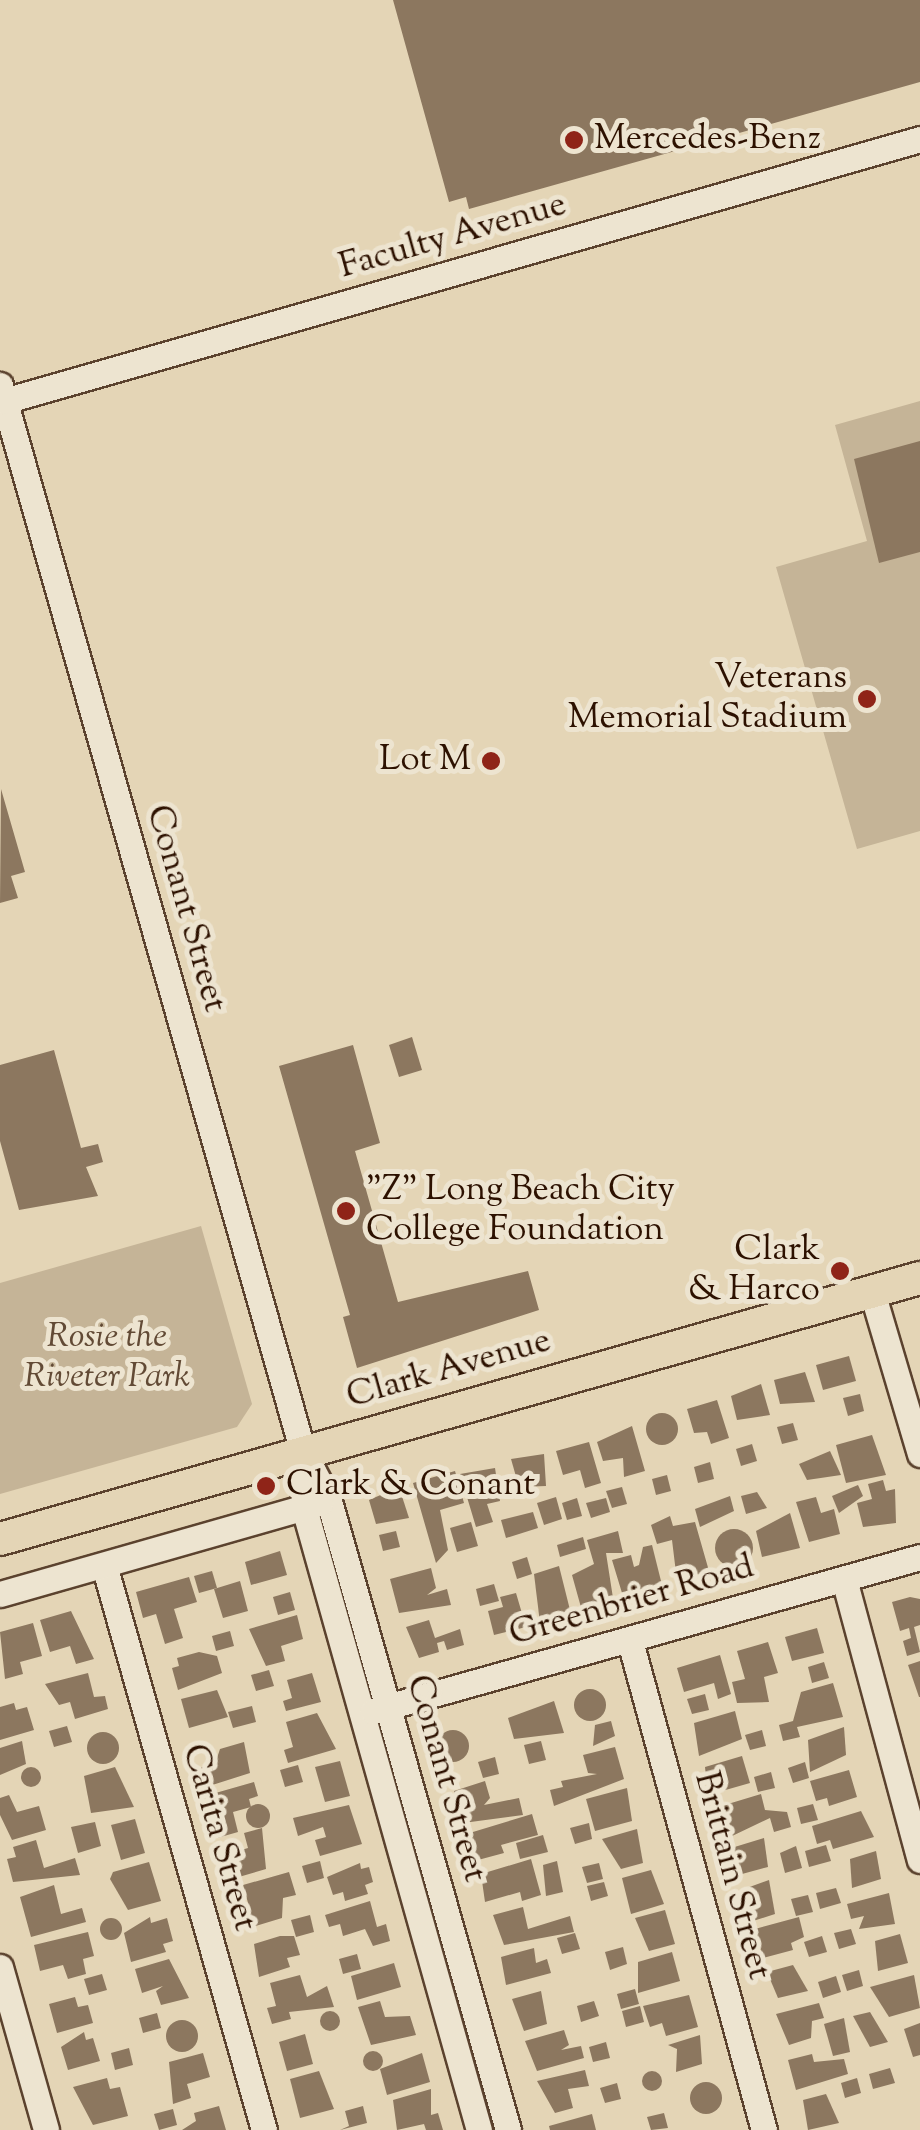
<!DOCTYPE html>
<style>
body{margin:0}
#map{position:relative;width:920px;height:2130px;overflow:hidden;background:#e4d5b6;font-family:"Sorts Mill Goudy",serif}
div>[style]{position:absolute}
.green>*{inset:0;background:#c5b497}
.building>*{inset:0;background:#8c775f}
.round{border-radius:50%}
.roads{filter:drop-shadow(2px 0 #5b422e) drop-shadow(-2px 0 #5b422e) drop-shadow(0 2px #5b422e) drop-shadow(0 -2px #5b422e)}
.minor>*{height:25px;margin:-12.5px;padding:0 12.5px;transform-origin:12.5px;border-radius:12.5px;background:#ede4d0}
.major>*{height:32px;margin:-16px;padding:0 16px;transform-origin:16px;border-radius:16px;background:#e4d5b6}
.dots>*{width:28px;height:28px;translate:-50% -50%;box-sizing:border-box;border:5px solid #ede4d0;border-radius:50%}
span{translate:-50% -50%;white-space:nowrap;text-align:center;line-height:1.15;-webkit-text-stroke:10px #ede4d0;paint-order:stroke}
.poi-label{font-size:35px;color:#2d1100}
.left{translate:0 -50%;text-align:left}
.right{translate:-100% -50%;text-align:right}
.street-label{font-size:35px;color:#2d1100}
.park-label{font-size:35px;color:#624a35;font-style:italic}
</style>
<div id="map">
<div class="green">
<div style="clip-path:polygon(920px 401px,920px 831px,857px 849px,776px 567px,867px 541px,835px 425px)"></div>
<div style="clip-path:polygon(201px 1226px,252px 1404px,237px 1427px,0 1494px,0 1283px)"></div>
</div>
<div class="building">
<div style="clip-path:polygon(393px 0,920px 0,920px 82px,469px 209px,466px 197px,449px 202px)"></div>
<div style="clip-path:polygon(920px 441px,920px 552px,879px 563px,854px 459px)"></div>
<div style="clip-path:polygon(1px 789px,25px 872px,11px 876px,18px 898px,0 903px)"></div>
<div style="clip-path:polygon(412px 1037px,422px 1070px,399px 1077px,389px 1045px)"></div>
<div style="clip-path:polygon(353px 1045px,380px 1143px,355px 1151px,398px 1302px,528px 1271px,539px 1310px,357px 1368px,343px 1317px,350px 1315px,279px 1066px)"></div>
<div style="clip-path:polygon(54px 1050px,81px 1148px,98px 1144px,103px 1162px,86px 1167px,98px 1196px,19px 1210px,0 1141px,0 1065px)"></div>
<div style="clip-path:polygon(849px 1356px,856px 1381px,823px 1390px,816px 1365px)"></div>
<div style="clip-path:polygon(805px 1372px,815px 1402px,780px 1404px,774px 1380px)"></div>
<div style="clip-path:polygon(761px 1384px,770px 1415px,737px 1420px,731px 1396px)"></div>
<div style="clip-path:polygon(860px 1394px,864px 1411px,848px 1416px,843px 1398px)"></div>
<div style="clip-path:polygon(717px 1400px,729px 1438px,711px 1444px,707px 1432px,694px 1433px,687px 1409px)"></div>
<div class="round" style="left:646px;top:1413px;width:32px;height:32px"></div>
<div style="clip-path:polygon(793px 1423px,798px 1440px,782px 1444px,777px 1427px)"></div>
<div style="clip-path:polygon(632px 1426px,645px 1471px,624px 1477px,623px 1458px,603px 1461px,597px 1442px)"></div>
<div style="clip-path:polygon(872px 1435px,886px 1475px,846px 1483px,836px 1445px)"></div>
<div style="clip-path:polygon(589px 1442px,601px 1483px,585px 1488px,580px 1470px,563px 1475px,556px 1451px)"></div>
<div style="clip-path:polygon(752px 1444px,757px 1461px,741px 1466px,736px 1449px)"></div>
<div style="clip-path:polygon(830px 1451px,841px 1475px,807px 1480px,799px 1464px)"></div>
<div style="clip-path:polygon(544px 1454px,546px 1486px,519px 1487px,511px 1459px)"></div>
<div style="clip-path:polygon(710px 1462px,714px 1479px,698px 1483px,694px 1467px)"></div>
<div style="clip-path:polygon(495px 1468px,500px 1501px,487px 1504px,493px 1522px,476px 1527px,460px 1474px)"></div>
<div style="clip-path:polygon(455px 1471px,464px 1503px,440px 1510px,448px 1550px,436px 1563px,413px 1483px)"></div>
<div style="clip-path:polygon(667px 1475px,671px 1491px,656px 1495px,652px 1479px)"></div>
<div style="clip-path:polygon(883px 1480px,886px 1491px,895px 1489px,896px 1523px,863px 1527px,857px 1503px,872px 1499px,868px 1484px)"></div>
<div style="clip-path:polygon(858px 1485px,863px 1496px,839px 1513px,832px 1496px)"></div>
<div style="clip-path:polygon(399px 1487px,409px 1518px,376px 1524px,369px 1500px)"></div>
<div style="clip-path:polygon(622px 1487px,627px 1504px,612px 1508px,606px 1491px)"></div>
<div style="clip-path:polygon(757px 1492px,767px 1508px,746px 1514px,741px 1496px)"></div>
<div style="clip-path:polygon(730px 1496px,734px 1511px,700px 1527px,695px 1509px)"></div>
<div style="clip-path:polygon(556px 1497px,562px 1519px,544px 1525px,537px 1503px)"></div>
<div style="clip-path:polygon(816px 1497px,821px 1513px,834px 1509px,840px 1534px,809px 1542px,796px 1502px)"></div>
<div style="clip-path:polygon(577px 1498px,582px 1516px,567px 1520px,562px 1503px)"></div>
<div style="clip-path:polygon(606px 1498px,610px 1512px,591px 1518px,586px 1503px)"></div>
<div style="clip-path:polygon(533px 1512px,538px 1528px,506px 1538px,501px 1520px)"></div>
<div style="clip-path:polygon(790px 1513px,800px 1548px,762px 1557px,756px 1531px)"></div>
<div style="clip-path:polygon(670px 1516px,673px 1526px,695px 1522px,709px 1571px,677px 1581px,672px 1540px,657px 1544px,651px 1525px)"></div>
<div style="clip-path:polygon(471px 1522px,478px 1546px,457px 1552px,450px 1528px)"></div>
<div class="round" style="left:715px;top:1529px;width:38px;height:38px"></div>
<div style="clip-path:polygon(396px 1531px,400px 1547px,383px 1551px,379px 1535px)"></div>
<div style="clip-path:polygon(618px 1531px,623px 1553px,606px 1553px,613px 1598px,582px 1611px,572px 1575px,594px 1564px,587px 1540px)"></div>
<div style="clip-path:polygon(583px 1537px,586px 1549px,560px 1557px,557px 1545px)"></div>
<div style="clip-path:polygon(652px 1545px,662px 1585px,622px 1593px,612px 1560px,631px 1555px,634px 1567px,639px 1565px,643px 1547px)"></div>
<div style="clip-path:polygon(280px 1551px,287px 1575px,251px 1585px,245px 1562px)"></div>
<div style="clip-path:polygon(527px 1557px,532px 1574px,517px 1579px,512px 1562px)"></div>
<div style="clip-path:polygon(559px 1566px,571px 1614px,540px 1623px,534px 1574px)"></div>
<div style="clip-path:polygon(431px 1568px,436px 1588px,427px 1595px,447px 1589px,451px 1605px,399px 1613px,390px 1579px)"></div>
<div style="clip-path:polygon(212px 1571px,217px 1588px,199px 1593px,194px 1576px)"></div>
<div style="clip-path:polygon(189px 1577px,197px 1602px,174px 1609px,183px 1638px,165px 1644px,156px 1614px,143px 1618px,136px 1592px)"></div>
<div style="clip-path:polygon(240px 1581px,248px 1611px,223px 1618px,214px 1589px)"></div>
<div style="clip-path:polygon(494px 1584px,499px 1601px,480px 1606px,476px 1589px)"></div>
<div style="clip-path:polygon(290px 1592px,295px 1610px,278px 1615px,273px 1597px)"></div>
<div style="clip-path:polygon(516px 1593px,526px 1627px,494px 1635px,488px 1611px,503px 1607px,500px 1597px)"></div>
<div style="clip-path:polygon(910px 1597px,920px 1599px,920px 1625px,914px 1627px,920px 1652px,907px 1656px,903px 1641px,911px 1638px,909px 1628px,900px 1631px,892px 1602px)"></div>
<div style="clip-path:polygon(71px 1611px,94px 1659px,76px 1664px,70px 1646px,50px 1652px,40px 1620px)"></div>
<div style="clip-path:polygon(297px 1615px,303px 1639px,281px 1646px,285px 1661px,266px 1666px,249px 1629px)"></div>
<div style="clip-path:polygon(429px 1620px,435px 1638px,460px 1629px,464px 1645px,447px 1650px,444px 1641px,437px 1643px,439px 1652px,419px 1658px,406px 1627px)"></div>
<div style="clip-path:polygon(33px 1623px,42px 1656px,20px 1662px,23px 1674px,5px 1679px,0 1632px)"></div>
<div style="clip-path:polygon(817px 1628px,824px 1653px,792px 1661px,785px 1637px)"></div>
<div style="clip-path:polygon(230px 1631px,234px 1646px,216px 1651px,212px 1636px)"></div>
<div style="clip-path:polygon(768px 1642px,778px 1673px,764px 1677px,769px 1702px,737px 1703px,732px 1682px,745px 1679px,737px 1651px)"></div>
<div style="clip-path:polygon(199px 1652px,217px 1656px,222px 1673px,178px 1690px,172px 1668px,179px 1666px,177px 1658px)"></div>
<div style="clip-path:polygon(720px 1655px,731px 1694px,718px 1699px,714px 1683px,684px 1692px,677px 1668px)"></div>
<div style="clip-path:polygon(920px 1661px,920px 1697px,919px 1697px,908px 1665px)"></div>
<div style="clip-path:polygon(824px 1662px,829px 1678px,812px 1683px,808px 1667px)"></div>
<div style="clip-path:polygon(269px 1670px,274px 1686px,256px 1691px,251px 1675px)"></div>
<div style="clip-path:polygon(88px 1673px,94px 1697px,105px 1696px,108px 1709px,75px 1719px,70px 1702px,59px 1705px,45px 1684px)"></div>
<div style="clip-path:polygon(312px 1673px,321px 1702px,286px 1711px,283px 1701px,292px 1698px,287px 1680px)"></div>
<div style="clip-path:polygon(833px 1683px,843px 1717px,797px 1727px,800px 1737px,783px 1741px,779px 1725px,793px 1721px,801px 1692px)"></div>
<div class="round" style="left:574px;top:1689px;width:32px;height:32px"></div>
<div style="clip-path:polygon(217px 1690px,228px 1717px,189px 1728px,181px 1699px)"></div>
<div style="clip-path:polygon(705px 1694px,709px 1710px,692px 1714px,687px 1699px)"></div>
<div style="clip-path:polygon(554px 1701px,564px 1733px,514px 1739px,508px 1718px)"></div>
<div style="clip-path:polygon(14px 1703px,16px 1710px,27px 1707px,34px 1730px,0 1740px,0 1707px)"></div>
<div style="clip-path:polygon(252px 1706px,256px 1722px,233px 1728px,228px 1712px)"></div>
<div style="clip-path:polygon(735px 1711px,742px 1739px,699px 1756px,694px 1723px)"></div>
<div style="clip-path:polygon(317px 1713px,336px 1749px,288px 1763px,284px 1750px,293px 1747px,286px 1722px)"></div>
<div style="clip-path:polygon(611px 1721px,615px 1736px,593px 1746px,595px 1725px)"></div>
<div style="clip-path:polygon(67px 1726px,72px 1742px,54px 1747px,49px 1731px)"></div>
<div style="clip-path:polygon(844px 1727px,846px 1755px,810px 1772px,808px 1740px)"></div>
<div class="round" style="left:437px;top:1730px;width:32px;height:32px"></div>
<div style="clip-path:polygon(762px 1730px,766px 1746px,750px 1750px,745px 1735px)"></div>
<div class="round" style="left:87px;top:1732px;width:32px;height:32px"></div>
<div style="clip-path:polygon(22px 1741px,26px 1764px,0 1775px,0 1748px)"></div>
<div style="clip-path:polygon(541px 1741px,546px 1760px,529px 1764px,524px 1745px)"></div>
<div style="clip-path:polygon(244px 1742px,250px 1773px,206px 1787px,200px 1768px,215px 1764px,220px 1749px)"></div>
<div style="clip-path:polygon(615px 1747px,624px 1779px,554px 1806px,550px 1790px,563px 1787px,561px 1781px,597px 1774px,588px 1773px,583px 1755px)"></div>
<div style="clip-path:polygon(742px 1756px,750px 1783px,708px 1795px,705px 1767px)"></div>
<div style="clip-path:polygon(495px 1757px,499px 1774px,483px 1778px,478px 1762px)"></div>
<div style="clip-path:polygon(340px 1761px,350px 1796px,325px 1802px,315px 1767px)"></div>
<div style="clip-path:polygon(805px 1762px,809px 1778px,793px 1783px,788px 1768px)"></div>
<div style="clip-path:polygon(298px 1765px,303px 1782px,285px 1787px,280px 1770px)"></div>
<div class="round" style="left:21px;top:1767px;width:20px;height:20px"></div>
<div style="clip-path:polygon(115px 1767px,134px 1807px,91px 1813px,84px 1776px)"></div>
<div style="clip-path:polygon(849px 1770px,857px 1797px,829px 1806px,827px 1798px,816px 1801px,810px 1781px)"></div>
<div style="clip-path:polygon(771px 1772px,775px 1788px,758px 1792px,754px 1777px)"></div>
<div style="clip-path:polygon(485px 1781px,490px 1798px,484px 1805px,519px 1798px,523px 1815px,463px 1823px,454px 1791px)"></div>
<div style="clip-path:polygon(254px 1782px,258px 1796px,249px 1799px,251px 1807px,233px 1812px,238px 1832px,217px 1838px,205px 1796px)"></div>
<div style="clip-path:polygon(627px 1788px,632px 1821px,595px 1831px,586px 1799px)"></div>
<div style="clip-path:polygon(761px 1794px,765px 1810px,787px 1812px,791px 1827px,774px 1832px,770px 1818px,730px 1837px,718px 1807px)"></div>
<div style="clip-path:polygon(9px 1795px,17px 1812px,39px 1806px,46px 1830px,12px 1840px,0 1815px,0 1798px)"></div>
<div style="clip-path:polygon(813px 1804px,818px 1820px,801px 1824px,797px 1808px)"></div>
<div class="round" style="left:246px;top:1804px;width:24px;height:24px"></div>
<div style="clip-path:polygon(349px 1805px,362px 1844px,320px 1856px,315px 1840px,326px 1837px,323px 1827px,298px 1836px,293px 1818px)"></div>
<div style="clip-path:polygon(861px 1811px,874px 1837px,833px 1849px,830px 1840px,817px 1844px,812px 1826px)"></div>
<div style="clip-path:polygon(532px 1814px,538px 1835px,501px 1845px,504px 1853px,478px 1860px,475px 1852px,469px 1853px,463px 1835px)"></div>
<div style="clip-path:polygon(135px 1819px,145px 1853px,121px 1860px,111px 1825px)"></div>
<div style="clip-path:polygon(95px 1822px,101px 1846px,78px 1853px,71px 1827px)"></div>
<div style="clip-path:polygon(589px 1823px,592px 1839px,575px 1844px,570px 1828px)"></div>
<div style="clip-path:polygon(262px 1828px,266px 1869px,232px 1879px,225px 1855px,248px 1848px,244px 1833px)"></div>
<div style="clip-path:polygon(637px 1829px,643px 1863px,621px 1869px,602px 1839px)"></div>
<div style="clip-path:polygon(543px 1835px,548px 1852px,520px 1859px,516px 1843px)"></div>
<div style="clip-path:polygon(764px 1838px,768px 1867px,742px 1874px,728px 1849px)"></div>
<div style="clip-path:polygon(36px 1840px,44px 1868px,75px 1858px,80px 1875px,13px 1882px,7px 1859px,16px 1857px,13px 1847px)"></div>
<div style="clip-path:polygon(826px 1845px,831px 1861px,809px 1867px,805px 1851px)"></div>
<div style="clip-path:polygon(796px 1846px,802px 1868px,785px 1873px,780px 1853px)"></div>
<div style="clip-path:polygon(876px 1851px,881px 1879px,852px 1888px,850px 1859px)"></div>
<div style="clip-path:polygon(531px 1859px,541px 1895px,522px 1901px,520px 1892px,485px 1902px,481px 1874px)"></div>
<div style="clip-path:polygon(320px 1861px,324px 1878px,307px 1883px,302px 1866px)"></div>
<div style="clip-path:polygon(557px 1861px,563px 1892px,546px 1896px,543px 1865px)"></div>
<div style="clip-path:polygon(149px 1862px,161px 1901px,128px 1910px,110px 1879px,113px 1872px)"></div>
<div style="clip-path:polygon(360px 1863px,361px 1869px,369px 1867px,373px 1882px,365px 1885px,368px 1894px,345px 1901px,343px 1892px,333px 1895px,327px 1877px)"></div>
<div style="clip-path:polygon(599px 1863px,603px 1879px,587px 1883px,582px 1867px)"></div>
<div style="clip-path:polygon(651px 1870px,664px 1904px,631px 1914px,622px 1878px)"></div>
<div style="clip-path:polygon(289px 1872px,296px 1895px,283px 1898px,282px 1918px,246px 1929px,242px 1912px,250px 1910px,243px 1885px)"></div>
<div style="clip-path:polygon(769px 1880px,775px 1914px,753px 1921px,744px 1889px)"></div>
<div style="clip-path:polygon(604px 1882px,608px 1896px,591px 1901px,587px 1886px)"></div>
<div style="clip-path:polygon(54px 1885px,61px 1914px,82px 1908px,86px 1922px,31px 1937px,20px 1897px)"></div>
<div style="clip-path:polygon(836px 1888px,841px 1903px,820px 1909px,816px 1893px)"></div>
<div style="clip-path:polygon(889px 1893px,895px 1924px,859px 1929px,864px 1916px,851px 1919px,847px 1904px)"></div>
<div style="clip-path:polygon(808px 1895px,813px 1912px,796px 1916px,791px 1899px)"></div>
<div style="clip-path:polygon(370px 1901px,377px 1927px,386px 1924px,390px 1941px,373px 1946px,365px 1929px,343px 1936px,340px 1924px,329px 1927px,325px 1915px)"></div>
<div style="clip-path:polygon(523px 1907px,528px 1929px,570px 1916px,574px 1932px,504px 1945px,493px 1915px)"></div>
<div style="clip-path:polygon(665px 1910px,675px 1944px,649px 1951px,635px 1918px)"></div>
<div style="clip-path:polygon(310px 1915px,314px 1932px,296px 1937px,291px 1920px)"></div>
<div style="clip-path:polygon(150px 1917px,151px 1923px,167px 1918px,173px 1941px,163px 1944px,166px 1952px,131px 1962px,124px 1933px)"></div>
<div style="clip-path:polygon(799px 1917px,804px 1937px,791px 1943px,793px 1950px,763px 1958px,755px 1929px)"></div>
<div class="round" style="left:100px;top:1918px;width:22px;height:22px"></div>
<div style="clip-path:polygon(851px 1929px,856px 1944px,839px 1949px,834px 1933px)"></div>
<div style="clip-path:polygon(88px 1932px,94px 1956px,83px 1959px,86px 1974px,68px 1979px,63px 1965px,40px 1971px,34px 1945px)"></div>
<div style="clip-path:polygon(575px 1933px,580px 1949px,562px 1954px,557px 1938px)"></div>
<div style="clip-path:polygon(900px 1934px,908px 1963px,878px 1971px,875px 1941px)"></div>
<div style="clip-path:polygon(280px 1936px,294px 1936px,300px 1955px,287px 1958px,290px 1967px,259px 1977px,254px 1944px)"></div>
<div style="clip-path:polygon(822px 1936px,827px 1952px,809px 1957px,804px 1942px)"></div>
<div style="clip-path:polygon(623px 1947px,627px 1964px,610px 1970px,605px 1952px)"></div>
<div style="clip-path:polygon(534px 1948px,536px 1963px,547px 1959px,551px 1973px,506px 1985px,501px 1957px)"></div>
<div style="clip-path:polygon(672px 1952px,680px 1981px,638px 1993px,638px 1962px)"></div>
<div style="clip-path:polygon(357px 1954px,361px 1969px,343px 1974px,339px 1959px)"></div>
<div style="clip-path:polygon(169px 1959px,189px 1998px,161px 2005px,156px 1991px,163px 1986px,142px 1993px,135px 1969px)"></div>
<div style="clip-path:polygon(394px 1963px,401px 1987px,357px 2000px,351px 1976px)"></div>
<div style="clip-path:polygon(793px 1965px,808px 1991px,778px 1998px,767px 1972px)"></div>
<div style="clip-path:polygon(859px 1970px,863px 1986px,847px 1991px,842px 1975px)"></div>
<div style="clip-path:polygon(102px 1974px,107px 1990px,89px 1995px,84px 1979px)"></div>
<div style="clip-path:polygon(300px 1975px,307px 1997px,327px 1986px,334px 2007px,289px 2012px,291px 2019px,272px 2024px,267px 2008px,276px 2006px,270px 1983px)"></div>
<div style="clip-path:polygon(914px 1975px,920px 2008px,889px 2017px,870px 1987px)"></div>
<div style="clip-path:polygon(836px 1976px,841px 1992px,823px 1998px,818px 1982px)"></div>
<div style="clip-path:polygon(635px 1989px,639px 2004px,621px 2009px,617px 1994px)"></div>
<div style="clip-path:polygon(541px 1991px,547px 2024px,524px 2031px,512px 1999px)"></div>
<div style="clip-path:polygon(689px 1995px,698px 2027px,666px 2036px,662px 2023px,650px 2027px,643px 2006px)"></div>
<div style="clip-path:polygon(75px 1997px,78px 2007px,88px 2005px,93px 2023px,57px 2033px,49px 2004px)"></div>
<div style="clip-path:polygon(380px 2001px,385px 2017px,410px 2016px,416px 2035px,371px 2045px,358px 2007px)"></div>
<div style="clip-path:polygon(594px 2001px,599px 2016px,581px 2022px,577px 2006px)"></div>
<div style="clip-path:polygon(819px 2003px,824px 2018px,812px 2021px,811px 2038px,789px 2045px,776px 2014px)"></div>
<div style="clip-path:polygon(640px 2006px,644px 2022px,626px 2027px,622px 2011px)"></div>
<div class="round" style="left:320px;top:2011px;width:20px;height:20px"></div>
<div style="clip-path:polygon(870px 2012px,888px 2042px,870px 2047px,853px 2016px)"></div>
<div style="clip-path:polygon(157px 2013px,161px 2028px,143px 2033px,139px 2018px)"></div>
<div style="clip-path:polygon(844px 2018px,850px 2052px,833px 2056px,824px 2024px)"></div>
<div class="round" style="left:166px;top:2020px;width:32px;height:32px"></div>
<div style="clip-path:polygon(920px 2023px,920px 2055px,913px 2057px,904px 2029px)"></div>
<div style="clip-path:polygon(564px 2030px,569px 2045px,561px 2050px,581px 2046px,584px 2058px,537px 2071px,525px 2041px)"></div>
<div style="clip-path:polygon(84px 2032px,86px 2040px,93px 2038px,100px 2061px,68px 2070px,61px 2047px)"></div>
<div style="clip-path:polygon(305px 2034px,313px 2064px,287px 2071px,279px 2042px)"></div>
<div style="clip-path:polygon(700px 2035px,702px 2064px,676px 2072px,677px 2049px,668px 2045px)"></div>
<div style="clip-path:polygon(606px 2042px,610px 2058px,593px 2062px,589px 2047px)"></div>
<div style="clip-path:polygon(129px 2048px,133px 2065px,115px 2070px,111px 2053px)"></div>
<div class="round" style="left:363px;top:2051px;width:20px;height:20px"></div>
<div style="clip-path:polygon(203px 2053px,210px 2077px,187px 2084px,191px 2098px,173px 2104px,169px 2062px)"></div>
<div style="clip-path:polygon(422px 2053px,430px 2082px,387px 2095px,380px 2069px)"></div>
<div style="clip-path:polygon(812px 2054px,814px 2062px,844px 2059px,848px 2074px,796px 2090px,788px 2060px)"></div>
<div style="clip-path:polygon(890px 2068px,895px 2083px,873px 2089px,869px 2074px)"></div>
<div style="clip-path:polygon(585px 2070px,589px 2086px,568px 2089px,573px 2108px,555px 2113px,537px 2081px)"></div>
<div class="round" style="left:642px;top:2071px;width:20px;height:20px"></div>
<div style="clip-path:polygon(319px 2071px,334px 2109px,300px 2118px,290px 2079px)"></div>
<div style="clip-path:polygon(107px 2078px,110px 2089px,120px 2087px,128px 2116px,93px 2125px,73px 2087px)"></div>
<div style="clip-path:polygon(857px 2078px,861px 2093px,845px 2098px,841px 2083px)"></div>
<div class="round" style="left:690px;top:2082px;width:32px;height:32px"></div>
<div style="clip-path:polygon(617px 2083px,621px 2099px,605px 2103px,600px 2088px)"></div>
<div style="clip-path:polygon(431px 2089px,431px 2115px,438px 2113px,443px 2130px,426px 2130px,424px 2124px,397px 2130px,393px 2100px)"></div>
<div style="clip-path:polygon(826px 2094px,839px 2123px,808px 2130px,803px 2100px)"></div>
<div style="clip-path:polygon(219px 2106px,226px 2130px,182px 2130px,196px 2121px,194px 2113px)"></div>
<div style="clip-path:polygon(363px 2106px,367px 2123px,340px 2130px,349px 2126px,345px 2111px)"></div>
<div style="clip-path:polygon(173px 2109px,177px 2125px,159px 2130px,154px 2114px)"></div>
<div style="clip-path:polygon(664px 2113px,668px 2128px,651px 2130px,647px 2117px)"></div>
<div style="clip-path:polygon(592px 2114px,596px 2130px,550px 2130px,549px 2126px)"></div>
</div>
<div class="roads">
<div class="minor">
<div style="left:0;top:385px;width:1109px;rotate:74.15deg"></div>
<div style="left:303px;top:1452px;width:55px;rotate:62deg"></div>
<div style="left:329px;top:1501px;width:654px;rotate:74.11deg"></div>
<div style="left:4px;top:401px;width:953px;rotate:-15.96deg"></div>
<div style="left:872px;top:1292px;width:169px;rotate:73.5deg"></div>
<div style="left:303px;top:1457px;width:51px;rotate:88.9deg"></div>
<div style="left:304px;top:1508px;width:646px;rotate:74.29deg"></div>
<div style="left:104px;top:1565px;width:587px;rotate:74.19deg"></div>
<div style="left:844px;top:1579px;width:291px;rotate:74.9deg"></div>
<div style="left:0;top:1594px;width:333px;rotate:-15.9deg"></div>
<div style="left:630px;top:1641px;width:507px;rotate:74.68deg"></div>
<div style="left:373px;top:1711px;width:568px;rotate:-15.72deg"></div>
<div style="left:0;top:1967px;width:169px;rotate:74.2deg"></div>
</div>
<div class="major">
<div style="left:0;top:1539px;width:956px;rotate:-15.84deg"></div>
</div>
</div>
<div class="dots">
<div style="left:574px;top:140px;background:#8f2418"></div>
<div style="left:867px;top:699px;background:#8f2418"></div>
<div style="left:491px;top:761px;background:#8f2418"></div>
<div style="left:346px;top:1211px;background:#8f2418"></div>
<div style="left:840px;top:1271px;background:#8f2418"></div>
<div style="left:266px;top:1486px;background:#8f2418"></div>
</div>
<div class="poi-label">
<span class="left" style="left:594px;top:140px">Mercedes-Benz</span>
<span class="right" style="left:847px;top:699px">Veterans<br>Memorial Stadium</span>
<span class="right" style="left:471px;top:761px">Lot M</span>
<span class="left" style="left:366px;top:1211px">"Z" Long Beach City<br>College Foundation</span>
<span class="right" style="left:820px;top:1271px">Clark<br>&amp; Harco</span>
<span class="left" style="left:286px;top:1486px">Clark &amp; Conant</span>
</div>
<div class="street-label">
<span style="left:453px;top:237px;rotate:-16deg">Faculty Avenue</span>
<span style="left:185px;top:909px;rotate:74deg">Conant Street</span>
<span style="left:449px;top:1370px;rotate:-16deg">Clark Avenue</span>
<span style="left:632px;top:1602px;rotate:-16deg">Greenbrier Road</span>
<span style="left:445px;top:1779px;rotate:74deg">Conant Street</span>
<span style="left:218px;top:1838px;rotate:74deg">Carita Street</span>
<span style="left:731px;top:1876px;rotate:75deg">Brittain Street</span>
</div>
<div class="park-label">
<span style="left:107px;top:1358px">Rosie the<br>Riveter Park</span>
</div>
</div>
